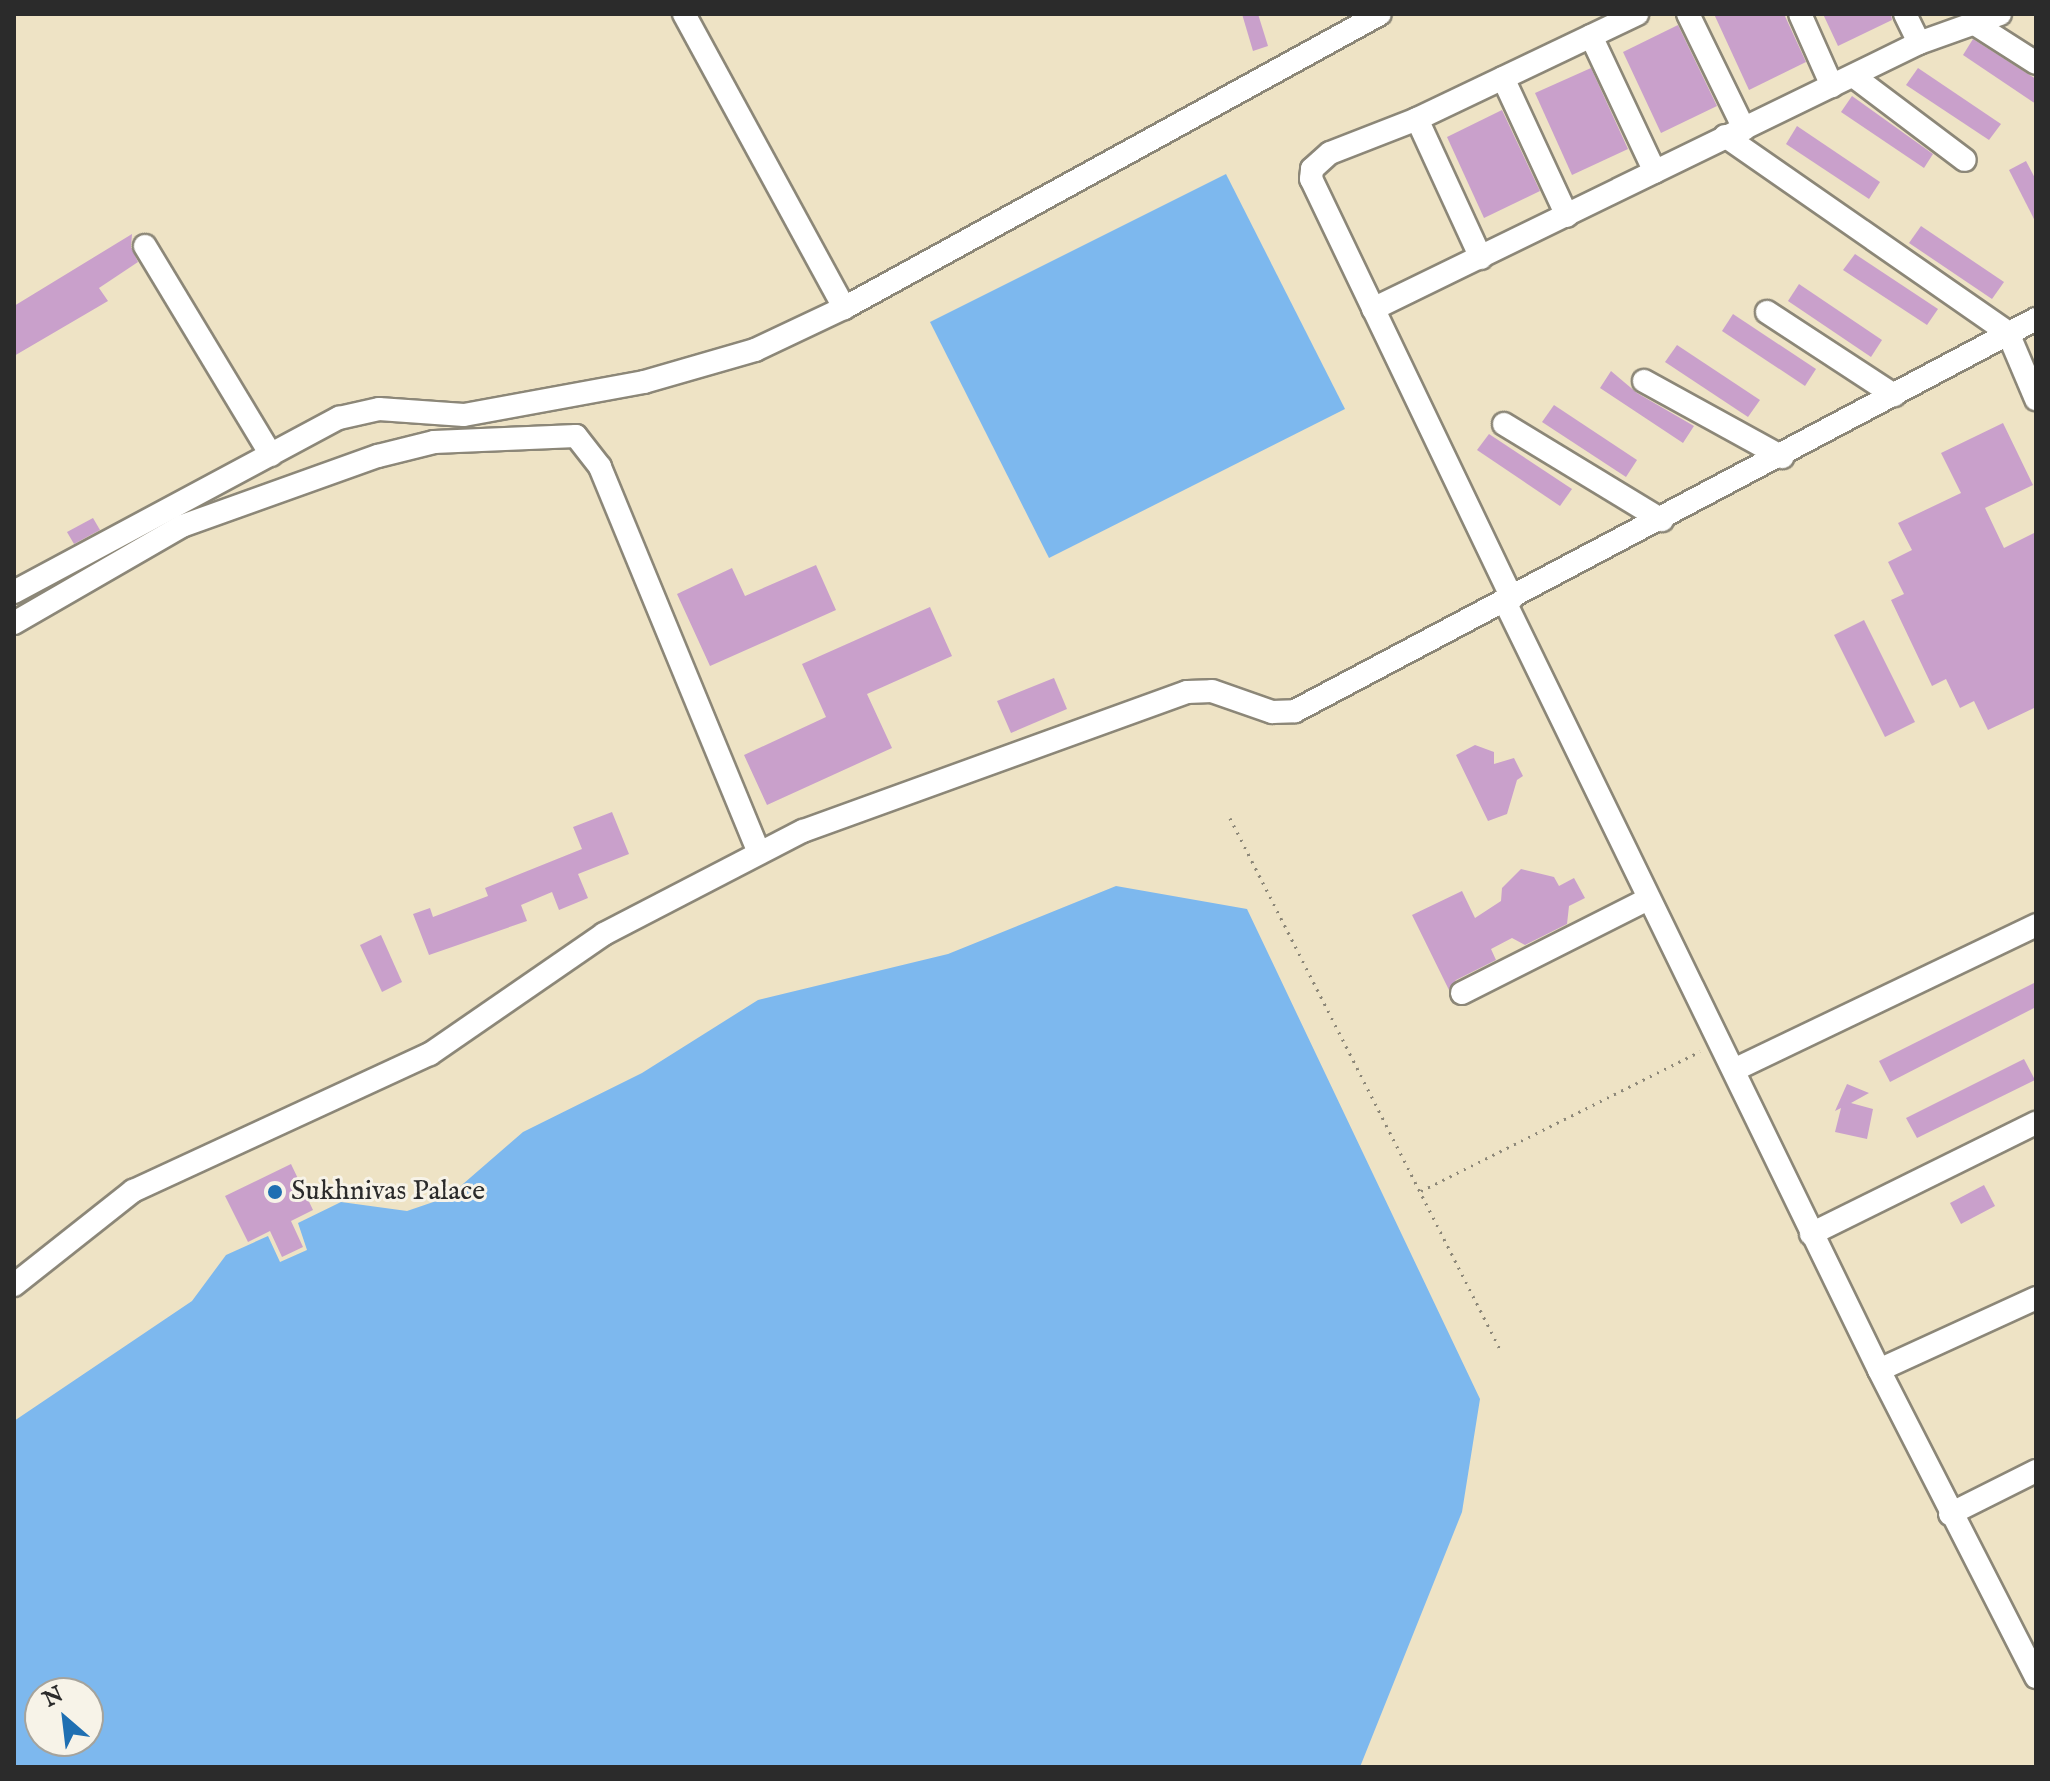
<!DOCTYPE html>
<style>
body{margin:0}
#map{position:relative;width:2050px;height:1781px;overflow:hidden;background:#eee3c5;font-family:"IM FELL English",serif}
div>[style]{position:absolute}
.water>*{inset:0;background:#7db8ee}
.building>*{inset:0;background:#c9a0cb}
.path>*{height:3px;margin-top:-1.5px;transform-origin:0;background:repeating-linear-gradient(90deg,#8c8778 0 2px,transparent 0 8px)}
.roads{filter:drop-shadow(2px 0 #8c8778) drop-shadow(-2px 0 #8c8778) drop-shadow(0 2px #8c8778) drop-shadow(0 -2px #8c8778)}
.minor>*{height:22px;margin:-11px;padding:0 11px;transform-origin:11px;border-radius:11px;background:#fff}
.dots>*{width:22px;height:22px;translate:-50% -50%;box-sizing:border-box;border:4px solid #f7f3e8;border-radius:50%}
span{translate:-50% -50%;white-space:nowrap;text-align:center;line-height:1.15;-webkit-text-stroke:6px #f7f3e8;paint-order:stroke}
.poi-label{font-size:28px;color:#2b2b2b}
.left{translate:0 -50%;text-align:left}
.frame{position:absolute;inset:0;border:16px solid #2b2b2b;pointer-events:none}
.north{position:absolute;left:24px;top:1677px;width:80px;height:80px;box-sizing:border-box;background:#f7f3e8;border:2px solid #a5a39c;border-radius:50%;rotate:332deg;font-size:22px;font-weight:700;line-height:32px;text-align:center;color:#2b2b2b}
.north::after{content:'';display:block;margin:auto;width:28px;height:36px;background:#1f6fb2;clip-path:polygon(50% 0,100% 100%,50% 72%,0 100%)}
</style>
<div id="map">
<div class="water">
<div style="clip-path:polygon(1226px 174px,1345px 409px,1049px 558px,930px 322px)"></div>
<div style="clip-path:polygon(evenodd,1116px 886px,1247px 909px,1480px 1399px,1462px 1512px,1360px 1767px,14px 1767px,14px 1421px,192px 1301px,226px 1255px,268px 1236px,280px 1262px,307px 1250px,298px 1223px,341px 1202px,407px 1211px,448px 1197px,523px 1132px,642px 1073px,758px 1000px,948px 954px,1116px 886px,40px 1693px,88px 1693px,88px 1741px,40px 1741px,40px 1693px)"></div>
</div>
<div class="building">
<div style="clip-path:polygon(1242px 14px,1258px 14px,1268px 46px,1253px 51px)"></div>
<div style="clip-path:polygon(1714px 14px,1784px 14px,1806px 62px,1749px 90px)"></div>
<div style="clip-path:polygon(1823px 14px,1891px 14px,1892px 20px,1838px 46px)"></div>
<div style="clip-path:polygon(1678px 25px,1717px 106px,1661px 133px,1623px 52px)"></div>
<div style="clip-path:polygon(1973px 39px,2036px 79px,2036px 104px,1963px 55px)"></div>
<div style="clip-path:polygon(1591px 68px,1628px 149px,1572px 175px,1535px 93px)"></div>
<div style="clip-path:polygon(1918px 68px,2001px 124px,1989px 140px,1906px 85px)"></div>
<div style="clip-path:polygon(1852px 96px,1933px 154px,1924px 168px,1841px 112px)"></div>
<div style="clip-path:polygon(1502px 110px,1540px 191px,1484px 218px,1447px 137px)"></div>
<div style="clip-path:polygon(1797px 126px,1880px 182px,1869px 199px,1786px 144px)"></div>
<div style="clip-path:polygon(2026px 161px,2036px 180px,2036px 223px,2009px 170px)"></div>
<div style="clip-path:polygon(1921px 226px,2004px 282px,1992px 299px,1909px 243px)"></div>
<div style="clip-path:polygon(132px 234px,131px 247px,138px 262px,99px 288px,108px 301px,14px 356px,14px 306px)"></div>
<div style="clip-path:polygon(1855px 254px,1938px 309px,1927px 325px,1843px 270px)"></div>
<div style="clip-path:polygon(1799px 284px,1882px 340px,1871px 357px,1788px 301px)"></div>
<div style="clip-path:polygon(1733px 314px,1816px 369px,1805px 386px,1722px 331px)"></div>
<div style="clip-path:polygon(1677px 345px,1760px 400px,1748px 417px,1665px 362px)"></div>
<div style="clip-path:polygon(1611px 371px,1637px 393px,1694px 426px,1683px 443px,1600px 388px)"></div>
<div style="clip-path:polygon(1554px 405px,1637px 460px,1626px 477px,1542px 422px)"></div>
<div style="clip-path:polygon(2003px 423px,2033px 485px,1985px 508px,2004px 548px,2036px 532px,2036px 707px,1988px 730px,1974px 701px,1960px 708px,1946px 679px,1932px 686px,1891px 600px,1904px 594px,1888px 562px,1912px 550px,1898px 523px,1961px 493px,1941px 453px)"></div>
<div style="clip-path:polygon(1489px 434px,1572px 489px,1560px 506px,1477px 450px)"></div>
<div style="clip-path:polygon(93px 518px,100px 530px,74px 544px,67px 532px)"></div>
<div style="clip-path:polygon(816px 565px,836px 610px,710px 666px,677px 594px,732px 568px,745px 596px)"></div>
<div style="clip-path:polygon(930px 607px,952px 656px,867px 694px,892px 748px,767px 805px,744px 755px,826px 717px,802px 664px)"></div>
<div style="clip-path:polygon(1864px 620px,1915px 722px,1885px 737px,1834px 635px)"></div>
<div style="clip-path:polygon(1054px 678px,1067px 709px,1011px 733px,997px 701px)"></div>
<div style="clip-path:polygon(1475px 745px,1494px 752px,1494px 764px,1514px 758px,1523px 776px,1517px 780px,1507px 814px,1488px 821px,1456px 755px)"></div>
<div style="clip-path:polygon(612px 812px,629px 854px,578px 874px,588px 898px,559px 910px,552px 892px,521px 905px,527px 921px,429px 955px,413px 914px,430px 908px,433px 917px,488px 896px,485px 888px,582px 849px,573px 827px)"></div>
<div style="clip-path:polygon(1521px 869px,1554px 877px,1559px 886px,1574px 878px,1585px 898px,1569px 906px,1567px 924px,1525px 945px,1512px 938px,1491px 949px,1496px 960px,1456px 980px,1449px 990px,1412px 915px,1462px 891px,1475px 918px,1501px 901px,1502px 888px)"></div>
<div style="clip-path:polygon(381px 935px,402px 982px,382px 992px,360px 945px)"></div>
<div style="clip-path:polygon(2036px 982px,2036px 1007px,1890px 1082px,1879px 1061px)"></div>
<div style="clip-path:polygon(2024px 1059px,2035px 1080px,1917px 1138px,1906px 1118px)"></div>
<div style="clip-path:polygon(1847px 1084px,1869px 1093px,1851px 1103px,1873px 1109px,1867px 1139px,1835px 1132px,1841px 1108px,1835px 1111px)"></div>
<div style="clip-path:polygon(291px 1164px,313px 1210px,291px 1221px,303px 1247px,282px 1257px,270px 1231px,248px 1242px,225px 1196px)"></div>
<div style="clip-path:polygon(1984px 1185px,1995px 1206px,1961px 1224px,1950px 1203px)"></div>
</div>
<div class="path">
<div style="left:1230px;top:818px;width:598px;rotate:63.05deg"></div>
<div style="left:1421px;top:1191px;width:312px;rotate:-26.6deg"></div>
</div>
<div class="roads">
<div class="minor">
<div style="left:684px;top:14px;width:335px;rotate:61.4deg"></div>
<div style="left:1688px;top:14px;width:128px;rotate:64deg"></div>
<div style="left:1800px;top:14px;width:79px;rotate:66deg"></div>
<div style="left:1905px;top:14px;width:32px;rotate:64deg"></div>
<div style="left:1975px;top:24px;width:72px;rotate:32.6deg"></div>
<div style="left:1591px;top:36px;width:150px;rotate:64.8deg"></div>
<div style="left:1503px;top:78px;width:152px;rotate:65.1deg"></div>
<div style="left:1856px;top:78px;width:136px;rotate:37deg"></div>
<div style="left:1417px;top:119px;width:153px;rotate:65.3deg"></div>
<div style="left:1725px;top:136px;width:345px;rotate:34.8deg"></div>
<div style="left:2008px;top:333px;width:72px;rotate:67deg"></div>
<div style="left:145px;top:246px;width:244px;rotate:58.9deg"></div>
<div style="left:1373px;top:309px;width:607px;rotate:-25.97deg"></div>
<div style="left:1919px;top:43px;width:86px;rotate:-19.7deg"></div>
<div style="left:1767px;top:312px;width:152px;rotate:33.2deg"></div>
<div style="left:1644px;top:381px;width:158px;rotate:28.8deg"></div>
<div style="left:1504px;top:424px;width:185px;rotate:31.3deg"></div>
<div style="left:14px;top:592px;width:369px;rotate:-28.2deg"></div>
<div style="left:339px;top:418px;width:41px;rotate:-12.7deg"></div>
<div style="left:379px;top:409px;width:85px;rotate:4deg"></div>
<div style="left:464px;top:415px;width:183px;rotate:-10.4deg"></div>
<div style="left:644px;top:382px;width:116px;rotate:-16.1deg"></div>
<div style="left:755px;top:350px;width:98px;rotate:-25.3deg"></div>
<div style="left:844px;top:308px;width:611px;rotate:-28.75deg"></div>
<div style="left:1512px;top:598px;width:465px;rotate:-115.6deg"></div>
<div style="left:1311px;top:179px;width:10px;rotate:-84deg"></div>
<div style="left:1312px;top:169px;width:24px;rotate:-42deg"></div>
<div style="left:1330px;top:153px;width:93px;rotate:-21.3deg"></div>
<div style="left:1417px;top:119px;width:244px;rotate:-25.5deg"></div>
<div style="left:1505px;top:602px;width:854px;rotate:64.03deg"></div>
<div style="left:1879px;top:1370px;width:345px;rotate:62.9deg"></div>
<div style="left:14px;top:623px;width:194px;rotate:-30deg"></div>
<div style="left:182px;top:526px;width:208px;rotate:-19.7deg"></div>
<div style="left:378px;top:456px;width:58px;rotate:-14deg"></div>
<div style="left:434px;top:442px;width:142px;rotate:-2.4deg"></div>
<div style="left:576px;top:436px;width:39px;rotate:52deg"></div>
<div style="left:600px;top:467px;width:417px;rotate:67.6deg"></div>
<div style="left:1462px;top:993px;width:208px;rotate:-26.8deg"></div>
<div style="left:1736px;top:1069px;width:333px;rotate:-25.6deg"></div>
<div style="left:1811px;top:1234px;width:251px;rotate:-26.3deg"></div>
<div style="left:14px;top:1285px;width:152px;rotate:-38.3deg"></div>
<div style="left:133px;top:1191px;width:327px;rotate:-24.8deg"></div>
<div style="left:430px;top:1054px;width:211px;rotate:-34.6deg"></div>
<div style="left:604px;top:934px;width:224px;rotate:-27.4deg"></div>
<div style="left:803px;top:831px;width:408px;rotate:-19.9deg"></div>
<div style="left:1187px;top:692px;width:25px;rotate:-2deg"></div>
<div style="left:1212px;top:691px;width:64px;rotate:19.3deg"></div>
<div style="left:1272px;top:712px;width:23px;rotate:-2deg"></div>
<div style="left:1295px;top:711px;width:838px;rotate:-27.88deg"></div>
<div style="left:1879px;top:1370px;width:173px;rotate:-24.6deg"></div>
<div style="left:1950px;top:1514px;width:96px;rotate:-26.6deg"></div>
</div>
</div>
<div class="dots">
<div style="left:275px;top:1192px;background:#1f6fb2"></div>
</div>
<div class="poi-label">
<span class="left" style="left:291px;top:1192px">Sukhnivas Palace</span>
</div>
<div class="frame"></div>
<div class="north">N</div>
</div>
